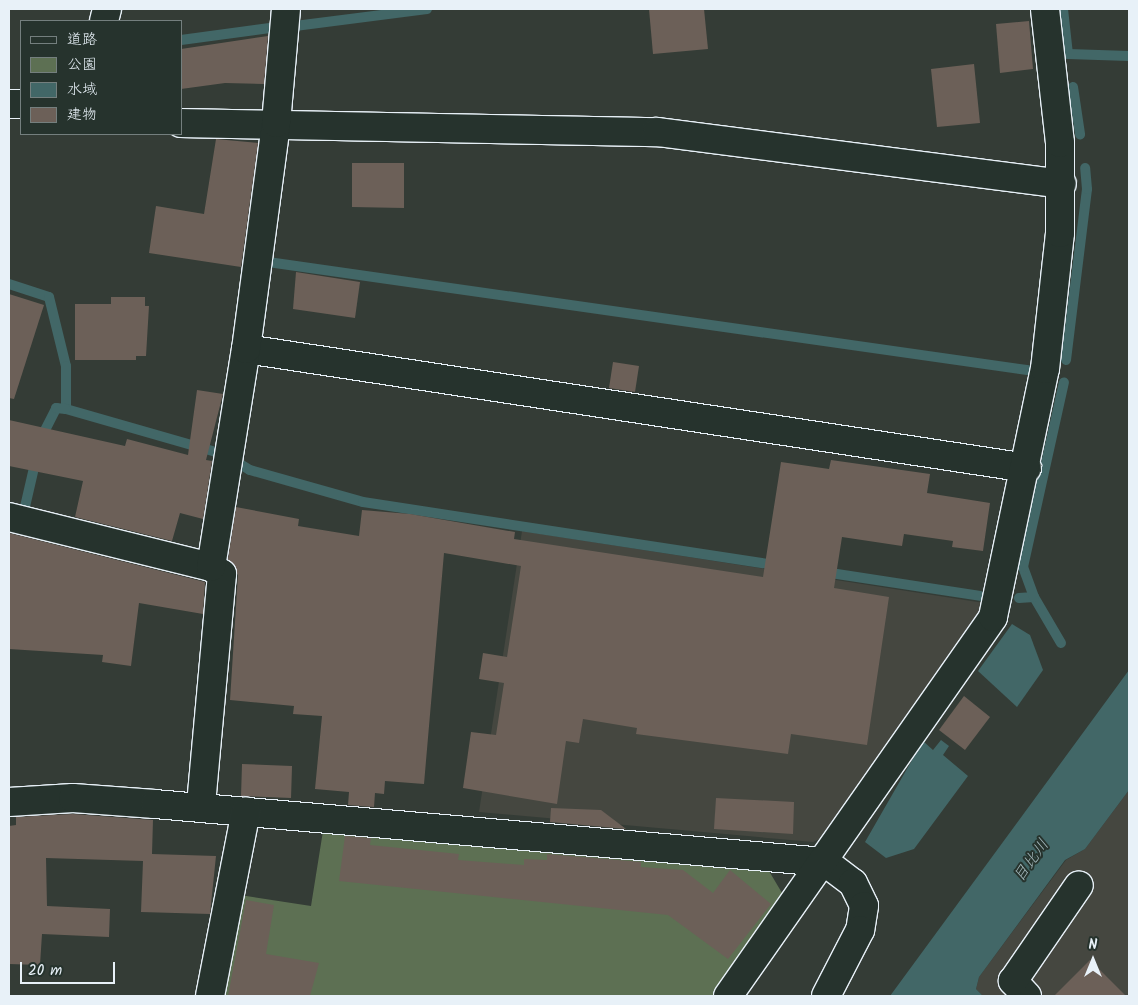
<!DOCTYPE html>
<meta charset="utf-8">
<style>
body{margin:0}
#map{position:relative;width:1138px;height:1005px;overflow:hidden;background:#343c36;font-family:Kalam,"Klee One",sans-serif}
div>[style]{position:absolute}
.built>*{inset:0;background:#454740}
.green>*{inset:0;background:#5d7053}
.water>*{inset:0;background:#426767}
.stream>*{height:10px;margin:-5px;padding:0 5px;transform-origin:5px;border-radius:5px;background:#426767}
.building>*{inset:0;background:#6c6058}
.roads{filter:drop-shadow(1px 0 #e8f1f8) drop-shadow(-1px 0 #e8f1f8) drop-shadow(0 1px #e8f1f8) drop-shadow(0 -1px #e8f1f8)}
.minor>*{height:28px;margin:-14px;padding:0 14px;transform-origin:14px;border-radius:14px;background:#26332d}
span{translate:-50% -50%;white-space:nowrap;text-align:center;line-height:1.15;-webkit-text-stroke:4px #26332d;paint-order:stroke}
.water-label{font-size:16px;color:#a6babe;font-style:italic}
.frame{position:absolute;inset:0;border:10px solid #e8f1f8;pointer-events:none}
.legend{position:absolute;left:20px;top:20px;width:162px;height:115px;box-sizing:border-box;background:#26332d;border:1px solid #747f7e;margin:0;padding:6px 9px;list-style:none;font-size:15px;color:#e8f1f8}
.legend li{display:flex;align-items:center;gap:10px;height:25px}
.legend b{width:25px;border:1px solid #747f7e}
.north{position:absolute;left:1068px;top:935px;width:50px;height:50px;-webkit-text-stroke:4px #26332d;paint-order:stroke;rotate:0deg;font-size:14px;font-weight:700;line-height:20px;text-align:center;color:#e8f1f8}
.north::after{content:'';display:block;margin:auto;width:18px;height:22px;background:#e8f1f8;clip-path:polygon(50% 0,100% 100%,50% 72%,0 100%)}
.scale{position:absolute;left:20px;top:962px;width:95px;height:22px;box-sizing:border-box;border:2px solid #e8f1f8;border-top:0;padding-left:6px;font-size:15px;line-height:18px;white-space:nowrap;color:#e8f1f8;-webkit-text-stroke:4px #26332d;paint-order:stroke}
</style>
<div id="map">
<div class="built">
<div style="clip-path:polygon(522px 531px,984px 603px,981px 620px,826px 836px,813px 842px,479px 812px)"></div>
<div style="clip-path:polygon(1129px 790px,1129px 996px,983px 996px,976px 989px,979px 977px,1066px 860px,1085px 849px)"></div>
</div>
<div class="green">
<div style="clip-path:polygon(323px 831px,769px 871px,785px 898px,713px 996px,221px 996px,240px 895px,311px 906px)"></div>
</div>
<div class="water">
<div style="clip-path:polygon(1012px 624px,1030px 635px,1043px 670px,1017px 707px,978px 671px)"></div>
<div style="clip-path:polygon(1129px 670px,1129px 790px,1085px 849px,1065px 860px,979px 977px,976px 989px,983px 996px,890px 996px)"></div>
<div style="clip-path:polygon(941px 740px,949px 746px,943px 755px,968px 776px,914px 849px,886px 858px,865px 842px,923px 741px,933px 750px)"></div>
</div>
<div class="stream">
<div style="left:1063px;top:9px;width:45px;rotate:83.7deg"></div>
<div style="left:1068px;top:54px;width:61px;rotate:1.9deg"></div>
<div style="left:295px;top:26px;width:133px;rotate:-7.3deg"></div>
<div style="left:181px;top:40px;width:97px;rotate:-7.7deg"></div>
<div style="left:1073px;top:87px;width:48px;rotate:81.5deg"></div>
<div style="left:268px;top:262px;width:774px;rotate:8.1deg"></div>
<div style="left:9px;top:284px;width:42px;rotate:18deg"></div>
<div style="left:49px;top:297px;width:71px;rotate:76.2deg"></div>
<div style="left:66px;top:366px;width:43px;rotate:90deg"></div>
<div style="left:66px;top:409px;width:156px;rotate:16deg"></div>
<div style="left:1066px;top:360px;width:172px;rotate:-83deg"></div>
<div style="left:1087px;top:189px;width:21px;rotate:-95deg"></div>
<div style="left:40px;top:440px;width:36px;rotate:-63deg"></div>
<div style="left:56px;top:408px;width:10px;rotate:6deg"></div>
<div style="left:237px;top:462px;width:15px;rotate:32deg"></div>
<div style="left:250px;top:470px;width:117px;rotate:15.8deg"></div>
<div style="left:363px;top:502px;width:419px;rotate:8.7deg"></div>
<div style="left:24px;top:511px;width:53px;rotate:-77deg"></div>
<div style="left:824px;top:572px;width:158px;rotate:8.7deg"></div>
<div style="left:1019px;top:598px;width:15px;rotate:-4deg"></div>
<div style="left:1061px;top:643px;width:53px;rotate:-120.4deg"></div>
<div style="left:1034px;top:597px;width:32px;rotate:-110deg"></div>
<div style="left:1023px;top:567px;width:189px;rotate:-77.5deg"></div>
</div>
<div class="building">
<div style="clip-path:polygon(649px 9px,704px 9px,708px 49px,653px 54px)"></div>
<div style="clip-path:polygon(1029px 21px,1033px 69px,1000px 73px,996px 24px)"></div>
<div style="clip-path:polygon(268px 36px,264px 84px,225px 83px,181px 89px,181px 49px)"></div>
<div style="clip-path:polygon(974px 64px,980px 123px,937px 127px,931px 69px)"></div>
<div style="clip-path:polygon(216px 139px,258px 143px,241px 267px,149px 253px,156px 206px,204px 214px)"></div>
<div style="clip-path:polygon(352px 163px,404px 163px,404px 208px,352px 207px)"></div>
<div style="clip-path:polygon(296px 272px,360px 282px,355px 318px,293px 309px)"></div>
<div style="clip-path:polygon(9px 294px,44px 305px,14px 399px,9px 398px)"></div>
<div style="clip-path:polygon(111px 297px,145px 297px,145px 306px,149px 306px,146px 356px,136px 356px,136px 360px,75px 360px,75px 304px,111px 304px)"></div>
<div style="clip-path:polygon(613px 362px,639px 366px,635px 392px,609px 388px)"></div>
<div style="clip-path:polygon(197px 390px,223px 394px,206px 460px,212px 461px,203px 519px,180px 513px,172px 541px,75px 517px,83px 481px,9px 466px,9px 420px,125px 446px,127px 439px,188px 455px)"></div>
<div style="clip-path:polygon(831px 460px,930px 474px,927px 493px,990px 503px,983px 551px,952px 547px,953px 541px,904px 534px,902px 546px,842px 537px,834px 588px,889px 597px,867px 745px,791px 734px,788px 754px,636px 734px,637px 728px,583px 719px,579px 743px,566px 741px,557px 804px,463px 788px,471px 732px,496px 735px,504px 683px,479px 679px,483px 653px,507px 657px,521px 566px,444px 553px,424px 784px,385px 781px,384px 794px,375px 793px,374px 807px,348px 805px,349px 792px,315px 789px,322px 716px,293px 714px,294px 706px,230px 700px,238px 575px,228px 559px,236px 507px,299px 519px,298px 526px,359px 536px,362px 510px,410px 514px,515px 532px,514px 539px,763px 577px,781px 462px,829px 469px)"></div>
<div style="clip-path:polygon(9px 533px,205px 582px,203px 614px,139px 603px,131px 666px,102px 662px,103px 655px,9px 649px)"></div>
<div style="clip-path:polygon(964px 696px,990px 717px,965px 750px,939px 730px)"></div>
<div style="clip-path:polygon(242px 764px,292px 766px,291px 798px,241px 796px)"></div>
<div style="clip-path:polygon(716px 798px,794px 802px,793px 834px,714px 829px)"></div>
<div style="clip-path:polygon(551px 808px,601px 810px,626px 829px,550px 822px)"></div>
<div style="clip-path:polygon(73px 814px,153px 820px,152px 854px,216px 856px,210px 914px,141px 912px,143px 861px,46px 858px,47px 906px,110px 909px,109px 937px,42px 934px,40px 965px,9px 964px,9px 826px,16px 825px,16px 817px)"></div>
<div style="clip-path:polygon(345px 836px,371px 838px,370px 845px,459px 854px,458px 860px,524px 865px,524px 859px,547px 860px,547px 854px,641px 862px,641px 867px,683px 870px,713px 893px,730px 870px,771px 904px,728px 959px,668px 915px,339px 881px)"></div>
<div style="clip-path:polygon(246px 900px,274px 905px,266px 954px,319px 963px,310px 996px,228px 996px)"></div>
<div style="clip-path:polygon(1090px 960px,1126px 996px,1054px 996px)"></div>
</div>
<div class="roads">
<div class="minor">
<div style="left:104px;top:21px;width:12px;rotate:-76deg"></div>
<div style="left:9px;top:104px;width:12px"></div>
<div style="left:181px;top:123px;width:476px;rotate:1.1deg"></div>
<div style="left:657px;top:132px;width:408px;rotate:7.3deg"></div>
<div style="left:246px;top:349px;width:790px;rotate:8.66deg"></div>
<div style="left:9px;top:517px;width:208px;rotate:13.9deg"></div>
<div style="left:211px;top:567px;width:13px;rotate:32deg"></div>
<div style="left:222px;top:574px;width:234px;rotate:95.2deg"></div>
<div style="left:211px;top:567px;width:221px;rotate:-80.9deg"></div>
<div style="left:246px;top:349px;width:228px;rotate:-82.4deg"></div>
<div style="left:276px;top:123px;width:114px;rotate:-85deg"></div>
<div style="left:9px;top:802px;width:64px;rotate:-3.6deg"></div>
<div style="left:73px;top:798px;width:82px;rotate:4.2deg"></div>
<div style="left:155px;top:804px;width:673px;rotate:4.95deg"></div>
<div style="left:825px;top:862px;width:35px;rotate:37deg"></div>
<div style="left:853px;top:883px;width:25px;rotate:64deg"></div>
<div style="left:864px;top:906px;width:24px;rotate:99deg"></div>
<div style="left:860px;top:930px;width:74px;rotate:117.3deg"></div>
<div style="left:210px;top:996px;width:188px;rotate:-79deg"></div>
<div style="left:728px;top:996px;width:462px;rotate:-55deg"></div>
<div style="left:993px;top:617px;width:253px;rotate:-78.2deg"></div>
<div style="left:1045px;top:369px;width:137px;rotate:-83.7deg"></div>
<div style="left:1060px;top:233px;width:90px;rotate:-90deg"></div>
<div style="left:1060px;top:143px;width:135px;rotate:-96.4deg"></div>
<div style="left:1027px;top:996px;width:21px;rotate:-133deg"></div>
<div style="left:1013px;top:981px;width:116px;rotate:-55.5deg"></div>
</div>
</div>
<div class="water-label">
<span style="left:1032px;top:861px;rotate:-54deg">目比川</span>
</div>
<div class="frame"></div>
<ul class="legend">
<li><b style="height:6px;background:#26332d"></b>道路</li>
<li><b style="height:14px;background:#5d7053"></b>公園</li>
<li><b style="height:14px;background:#426767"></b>水域</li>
<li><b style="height:14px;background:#6c6058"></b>建物</li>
</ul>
<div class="north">N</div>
<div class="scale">20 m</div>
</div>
